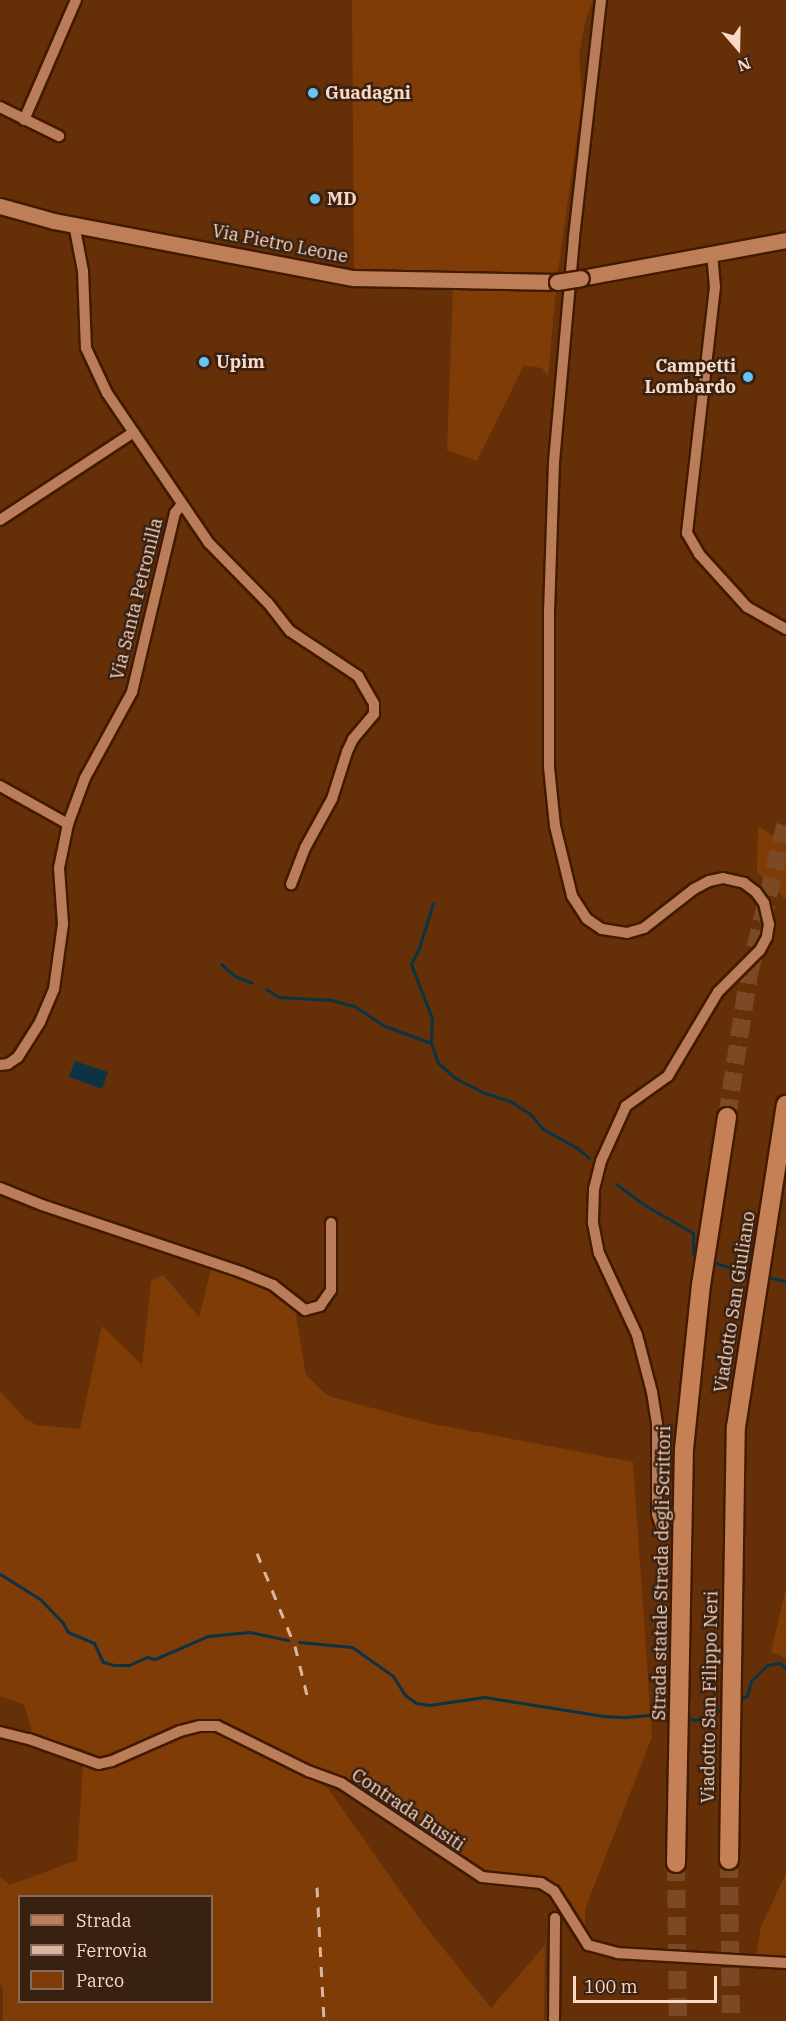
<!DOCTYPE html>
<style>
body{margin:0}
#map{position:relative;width:786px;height:2021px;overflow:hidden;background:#653008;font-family:"IBM Plex Serif",serif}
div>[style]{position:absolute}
.green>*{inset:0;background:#803c06}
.water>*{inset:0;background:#0c3344}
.stream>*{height:3px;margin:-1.5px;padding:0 1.5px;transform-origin:1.5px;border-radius:1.5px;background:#0c3344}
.highway-tunnel>*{height:18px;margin-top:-9px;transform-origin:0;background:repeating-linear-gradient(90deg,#7b4924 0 18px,transparent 0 27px)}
.roads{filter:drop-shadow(2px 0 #421a00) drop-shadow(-2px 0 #421a00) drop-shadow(0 2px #421a00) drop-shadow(0 -2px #421a00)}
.street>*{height:10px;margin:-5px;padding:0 5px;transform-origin:5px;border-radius:5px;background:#b97d59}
.secondary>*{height:15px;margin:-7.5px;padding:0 7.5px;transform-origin:7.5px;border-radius:7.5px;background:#bd7e58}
.highway>*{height:18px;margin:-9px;padding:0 9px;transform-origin:9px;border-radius:9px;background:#c58056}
.rail>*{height:3px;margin-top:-1.5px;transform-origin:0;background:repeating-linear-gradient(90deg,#dbb69e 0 10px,transparent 0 20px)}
.bridges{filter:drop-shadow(2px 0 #421a00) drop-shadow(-2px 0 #421a00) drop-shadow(0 2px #421a00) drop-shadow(0 -2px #421a00)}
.secondary-bridge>*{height:15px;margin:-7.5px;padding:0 7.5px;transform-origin:7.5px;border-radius:7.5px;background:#bd7e58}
.dots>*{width:16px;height:16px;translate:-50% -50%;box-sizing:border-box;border:3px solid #392112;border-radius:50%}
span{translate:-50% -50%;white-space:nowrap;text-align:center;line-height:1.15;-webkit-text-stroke:5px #392112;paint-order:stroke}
.poi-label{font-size:18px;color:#fad9c6;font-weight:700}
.left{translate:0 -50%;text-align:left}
.right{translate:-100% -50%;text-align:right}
.street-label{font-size:18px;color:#fad9c6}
.legend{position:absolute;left:18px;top:1895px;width:195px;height:108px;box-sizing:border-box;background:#392112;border:2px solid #866b5a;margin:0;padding:8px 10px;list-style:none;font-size:18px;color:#fad9c6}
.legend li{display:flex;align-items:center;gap:12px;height:30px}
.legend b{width:30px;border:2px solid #866b5a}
.north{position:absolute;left:708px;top:18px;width:60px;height:60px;-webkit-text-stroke:4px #392112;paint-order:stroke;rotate:160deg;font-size:16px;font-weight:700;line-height:24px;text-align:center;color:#fad9c6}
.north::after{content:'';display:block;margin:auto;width:21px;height:27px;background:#fad9c6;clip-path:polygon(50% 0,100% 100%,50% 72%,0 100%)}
.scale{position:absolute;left:573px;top:1976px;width:144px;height:27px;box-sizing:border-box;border:3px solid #fad9c6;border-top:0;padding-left:8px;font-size:18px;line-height:21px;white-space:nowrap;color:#fad9c6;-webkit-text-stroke:4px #392112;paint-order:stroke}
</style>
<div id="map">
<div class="green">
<div style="clip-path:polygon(352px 0,593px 0,585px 22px,579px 55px,582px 101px,558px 271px,546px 275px,354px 271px)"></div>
<div style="clip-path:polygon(453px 289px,556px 291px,548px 376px,542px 368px,524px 365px,477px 461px,447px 450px)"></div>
<div style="clip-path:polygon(758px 826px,786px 844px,786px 899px,757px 872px)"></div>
<div style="clip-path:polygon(213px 1262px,241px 1272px,294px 1303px,306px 1375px,328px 1396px,428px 1423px,633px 1462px,652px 1737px,585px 1909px,585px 1928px,571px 1902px,560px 1888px,547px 1879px,481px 1871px,389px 1811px,351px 1782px,302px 1761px,225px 1721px,190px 1722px,100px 1757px,82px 1749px,33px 1734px,24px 1705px,0 1696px,0 1391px,25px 1419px,37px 1425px,80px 1429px,102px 1326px,142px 1365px,151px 1281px,163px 1275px,199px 1317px)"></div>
<div style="clip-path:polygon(786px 1588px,786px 1658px,771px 1652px)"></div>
<div style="clip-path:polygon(evenodd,198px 1731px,215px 1732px,232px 1740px,327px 1787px,422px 1922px,491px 2008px,545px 1945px,544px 2021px,3px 2021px,3px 1990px,0 1982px,0 1877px,10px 1885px,77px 1860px,83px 1764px,101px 1768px,123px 1764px,156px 1746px,198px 1731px,20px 1896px,212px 1896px,212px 2002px,20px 2002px,20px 1896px)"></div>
<div style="clip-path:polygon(786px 1873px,786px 1963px,755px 1962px,761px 1927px)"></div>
</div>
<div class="water">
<div style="clip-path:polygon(75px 1061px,108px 1072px,102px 1089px,69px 1077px)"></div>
</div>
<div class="stream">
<div style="left:221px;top:964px;width:18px;rotate:41deg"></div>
<div style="left:235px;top:976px;width:18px;rotate:22deg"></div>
<div style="left:266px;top:989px;width:15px;rotate:32deg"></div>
<div style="left:279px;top:997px;width:52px;rotate:3.3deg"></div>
<div style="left:331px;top:1000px;width:24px;rotate:15deg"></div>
<div style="left:354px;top:1006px;width:37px;rotate:33deg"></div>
<div style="left:385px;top:1026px;width:49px;rotate:20.3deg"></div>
<div style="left:431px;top:1043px;width:21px;rotate:71deg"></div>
<div style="left:438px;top:1063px;width:23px;rotate:41deg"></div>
<div style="left:455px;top:1078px;width:34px;rotate:27deg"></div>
<div style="left:485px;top:1093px;width:26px;rotate:18deg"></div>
<div style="left:510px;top:1101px;width:24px;rotate:33deg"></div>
<div style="left:530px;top:1114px;width:20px;rotate:49deg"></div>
<div style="left:543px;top:1129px;width:38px;rotate:29deg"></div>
<div style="left:576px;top:1147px;width:17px;rotate:40deg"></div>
<div style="left:431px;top:1043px;width:25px;rotate:-88deg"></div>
<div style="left:432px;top:1018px;width:58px;rotate:-111.3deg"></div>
<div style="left:411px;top:964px;width:18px;rotate:-63deg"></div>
<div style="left:419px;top:948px;width:47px;rotate:-72.7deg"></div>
<div style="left:616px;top:1184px;width:39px;rotate:36deg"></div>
<div style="left:648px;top:1207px;width:52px;rotate:30deg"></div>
<div style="left:693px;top:1233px;width:21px;rotate:90deg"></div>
<div style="left:693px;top:1254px;width:5px;rotate:22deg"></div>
<div style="left:712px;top:1262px;width:45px;rotate:16.8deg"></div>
<div style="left:767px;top:1277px;width:19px;rotate:12deg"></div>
<div style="left:0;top:1574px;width:47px;rotate:32deg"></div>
<div style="left:40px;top:1599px;width:33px;rotate:46deg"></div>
<div style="left:63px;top:1623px;width:10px;rotate:61deg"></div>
<div style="left:68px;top:1632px;width:28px;rotate:23deg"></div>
<div style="left:94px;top:1643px;width:21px;rotate:65deg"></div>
<div style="left:103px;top:1662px;width:11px;rotate:15deg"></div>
<div style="left:114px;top:1665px;width:15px"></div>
<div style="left:129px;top:1665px;width:20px;rotate:-24deg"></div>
<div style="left:147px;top:1657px;width:8px;rotate:14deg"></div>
<div style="left:155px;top:1659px;width:58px;rotate:-23.5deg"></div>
<div style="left:208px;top:1636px;width:42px;rotate:-5.4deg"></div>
<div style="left:250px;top:1632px;width:39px;rotate:12deg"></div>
<div style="left:299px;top:1642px;width:53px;rotate:5.4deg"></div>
<div style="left:352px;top:1647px;width:50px;rotate:35.3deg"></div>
<div style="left:393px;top:1676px;width:22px;rotate:58deg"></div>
<div style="left:405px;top:1695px;width:14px;rotate:36deg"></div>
<div style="left:416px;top:1703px;width:13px;rotate:9deg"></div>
<div style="left:429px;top:1705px;width:56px;rotate:-8.3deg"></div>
<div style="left:484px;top:1697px;width:121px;rotate:9deg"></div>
<div style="left:604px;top:1716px;width:22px;rotate:3deg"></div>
<div style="left:626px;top:1717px;width:45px;rotate:-5.1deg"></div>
<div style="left:739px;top:1699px;width:9px;rotate:-21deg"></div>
<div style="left:747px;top:1696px;width:16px;rotate:-75deg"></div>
<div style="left:751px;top:1681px;width:23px;rotate:-45deg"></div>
<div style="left:767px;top:1665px;width:13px;rotate:-9deg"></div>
<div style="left:780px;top:1663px;width:8px;rotate:40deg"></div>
<div style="left:686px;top:1716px;width:8px;rotate:30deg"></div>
<div style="left:693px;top:1720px;width:16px;rotate:-7deg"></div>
<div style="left:709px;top:1718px;width:20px;rotate:-37deg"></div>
</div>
<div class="highway-tunnel">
<div style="left:727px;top:1117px;width:145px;rotate:-81.3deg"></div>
<div style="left:749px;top:974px;width:156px;rotate:-76.3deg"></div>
<div style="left:729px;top:1860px;width:161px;rotate:89.3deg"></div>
<div style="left:676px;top:1863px;width:158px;rotate:89.3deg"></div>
</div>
<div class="roads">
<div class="street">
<div style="left:601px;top:0;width:240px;rotate:96.5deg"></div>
<div style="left:574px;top:238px;width:225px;rotate:95.1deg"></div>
<div style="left:554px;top:462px;width:148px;rotate:91.9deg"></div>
<div style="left:549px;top:610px;width:157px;rotate:90deg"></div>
<div style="left:549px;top:767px;width:59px;rotate:84.2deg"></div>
<div style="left:555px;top:826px;width:72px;rotate:76.3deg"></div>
<div style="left:572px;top:896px;width:27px;rotate:57deg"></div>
<div style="left:587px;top:919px;width:18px;rotate:34deg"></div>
<div style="left:602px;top:929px;width:25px;rotate:9deg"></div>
<div style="left:627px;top:933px;width:18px;rotate:-16deg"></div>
<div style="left:644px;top:928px;width:63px;rotate:-38deg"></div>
<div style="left:694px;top:889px;width:17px;rotate:-28deg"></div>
<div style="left:709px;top:881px;width:14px;rotate:-12deg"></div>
<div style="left:723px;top:878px;width:22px;rotate:13deg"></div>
<div style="left:744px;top:883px;width:15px;rotate:37deg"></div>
<div style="left:756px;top:892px;width:14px;rotate:54deg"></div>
<div style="left:764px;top:903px;width:22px;rotate:77deg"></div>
<div style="left:769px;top:924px;width:13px;rotate:99deg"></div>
<div style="left:767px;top:937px;width:15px;rotate:118deg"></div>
<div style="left:760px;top:950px;width:59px;rotate:135deg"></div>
<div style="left:718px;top:992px;width:98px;rotate:120.8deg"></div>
<div style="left:668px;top:1076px;width:52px;rotate:144.5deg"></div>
<div style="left:626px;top:1106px;width:60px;rotate:114.4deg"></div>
<div style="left:601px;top:1161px;width:29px;rotate:104deg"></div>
<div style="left:594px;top:1189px;width:34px;rotate:92deg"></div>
<div style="left:593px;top:1223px;width:31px;rotate:79deg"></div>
<div style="left:599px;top:1253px;width:90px;rotate:65.1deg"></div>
<div style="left:637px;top:1335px;width:59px;rotate:75.3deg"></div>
<div style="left:652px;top:1392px;width:31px;rotate:81deg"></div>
<div style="left:657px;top:1423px;width:91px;rotate:90deg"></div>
<div style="left:657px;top:1514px;width:19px;rotate:72deg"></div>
<div style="left:0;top:107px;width:66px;rotate:26.2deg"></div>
<div style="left:24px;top:120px;width:131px;rotate:-66.6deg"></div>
<div style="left:74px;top:224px;width:48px;rotate:79.2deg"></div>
<div style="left:83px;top:271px;width:77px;rotate:87.8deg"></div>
<div style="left:86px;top:348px;width:50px;rotate:65deg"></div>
<div style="left:107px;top:393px;width:181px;rotate:55.8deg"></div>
<div style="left:209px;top:543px;width:84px;rotate:45.5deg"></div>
<div style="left:268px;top:603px;width:36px;rotate:52deg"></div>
<div style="left:290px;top:631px;width:82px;rotate:33.5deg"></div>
<div style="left:358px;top:676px;width:32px;rotate:60deg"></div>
<div style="left:374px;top:704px;width:10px;rotate:90deg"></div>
<div style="left:374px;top:714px;width:33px;rotate:130deg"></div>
<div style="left:353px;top:739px;width:14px;rotate:115deg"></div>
<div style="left:347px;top:752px;width:49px;rotate:107.7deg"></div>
<div style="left:332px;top:799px;width:56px;rotate:118.9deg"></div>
<div style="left:305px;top:848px;width:39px;rotate:111deg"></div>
<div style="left:712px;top:253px;width:34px;rotate:85deg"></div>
<div style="left:715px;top:287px;width:248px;rotate:96.5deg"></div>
<div style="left:687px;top:533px;width:24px;rotate:60deg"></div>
<div style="left:699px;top:554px;width:72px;rotate:47.8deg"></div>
<div style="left:747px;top:607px;width:45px;rotate:29.4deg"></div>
<div style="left:0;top:520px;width:160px;rotate:-33.3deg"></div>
<div style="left:0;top:786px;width:78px;rotate:29.2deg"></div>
<div style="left:0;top:1065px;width:8px;rotate:-7deg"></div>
<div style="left:8px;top:1064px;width:12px;rotate:-35deg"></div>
<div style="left:18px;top:1057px;width:41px;rotate:-57.8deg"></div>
<div style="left:40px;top:1022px;width:36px;rotate:-67deg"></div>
<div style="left:54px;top:989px;width:66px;rotate:-82.1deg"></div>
<div style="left:63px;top:924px;width:56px;rotate:-94.1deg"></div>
<div style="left:59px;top:868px;width:45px;rotate:-78.4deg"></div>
<div style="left:68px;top:824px;width:49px;rotate:-69.7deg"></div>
<div style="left:85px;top:778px;width:98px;rotate:-61.3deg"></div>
<div style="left:132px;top:692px;width:184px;rotate:-76.5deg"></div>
<div style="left:175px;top:513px;width:11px;rotate:-52deg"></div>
<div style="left:0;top:1188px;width:45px;rotate:22deg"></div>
<div style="left:42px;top:1205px;width:210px;rotate:18.6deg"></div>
<div style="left:241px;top:1272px;width:35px;rotate:22deg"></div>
<div style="left:273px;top:1285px;width:41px;rotate:38deg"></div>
<div style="left:305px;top:1310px;width:16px;rotate:-15deg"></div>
<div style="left:320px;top:1306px;width:19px;rotate:-55deg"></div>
<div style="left:331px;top:1290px;width:67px;rotate:-90deg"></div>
<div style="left:0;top:1732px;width:30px;rotate:14deg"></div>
<div style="left:29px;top:1739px;width:74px;rotate:19.7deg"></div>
<div style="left:99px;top:1764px;width:13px;rotate:-13deg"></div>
<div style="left:112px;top:1761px;width:74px;rotate:-23.8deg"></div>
<div style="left:180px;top:1731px;width:21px;rotate:-14deg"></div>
<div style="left:200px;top:1726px;width:17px"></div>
<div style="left:217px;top:1726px;width:102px;rotate:26.3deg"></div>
<div style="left:308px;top:1771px;width:35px;rotate:20deg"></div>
<div style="left:341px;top:1783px;width:169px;rotate:33.7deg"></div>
<div style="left:482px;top:1877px;width:59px;rotate:5.8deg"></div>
<div style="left:541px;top:1883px;width:15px;rotate:32deg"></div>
<div style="left:554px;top:1891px;width:64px;rotate:57.8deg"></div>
<div style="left:588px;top:1945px;width:30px;rotate:15deg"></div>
<div style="left:617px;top:1953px;width:169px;rotate:3.4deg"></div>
<div style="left:554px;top:2021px;width:103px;rotate:-89.4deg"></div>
</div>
<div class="secondary">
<div style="left:0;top:206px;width:56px;rotate:15.5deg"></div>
<div style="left:54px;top:221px;width:305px;rotate:10.8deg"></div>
<div style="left:354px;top:278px;width:203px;rotate:1.1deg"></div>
<div style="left:581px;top:278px;width:208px;rotate:-10.5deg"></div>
</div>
<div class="highway">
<div style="left:729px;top:1860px;width:433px;rotate:-89.1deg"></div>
<div style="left:736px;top:1427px;width:326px;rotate:-81.2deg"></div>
<div style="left:676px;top:1863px;width:414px;rotate:-88.9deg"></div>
<div style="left:684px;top:1449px;width:165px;rotate:-84.1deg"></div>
<div style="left:701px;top:1285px;width:170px;rotate:-81.2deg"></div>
</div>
</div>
<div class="rail">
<div style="left:257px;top:1553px;width:100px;rotate:67.8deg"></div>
<div style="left:295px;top:1646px;width:55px;rotate:76.2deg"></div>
<div style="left:317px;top:1887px;width:134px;rotate:87deg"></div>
</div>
<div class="bridges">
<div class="secondary-bridge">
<div style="left:557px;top:282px;width:24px;rotate:-9deg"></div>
</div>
</div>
<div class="dots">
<div style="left:313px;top:93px;background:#68c4f0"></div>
<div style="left:315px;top:199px;background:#68c4f0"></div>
<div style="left:204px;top:362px;background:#68c4f0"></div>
<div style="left:748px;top:377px;background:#68c4f0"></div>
</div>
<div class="poi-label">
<span class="left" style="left:325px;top:93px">Guadagni</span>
<span class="left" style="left:327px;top:199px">MD</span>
<span class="left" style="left:216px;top:362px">Upim</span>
<span class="right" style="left:736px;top:377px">Campetti<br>Lombardo</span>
</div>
<div class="street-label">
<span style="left:280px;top:244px;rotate:11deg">Via Pietro Leone</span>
<span style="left:137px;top:599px;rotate:-76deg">Via Santa Petronilla</span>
<span style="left:735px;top:1302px;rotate:-81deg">Viadotto San Giuliano</span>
<span style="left:662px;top:1573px;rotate:-89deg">Strada statale Strada degli Scrittori</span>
<span style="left:710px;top:1697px;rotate:-89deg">Viadotto San Filippo Neri</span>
<span style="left:408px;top:1810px;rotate:34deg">Contrada Busiti</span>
</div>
<ul class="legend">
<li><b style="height:8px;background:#bd7e58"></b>Strada</li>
<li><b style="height:8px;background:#dbb69e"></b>Ferrovia</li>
<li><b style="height:16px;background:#803c06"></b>Parco</li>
</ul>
<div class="north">N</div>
<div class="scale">100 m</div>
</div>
